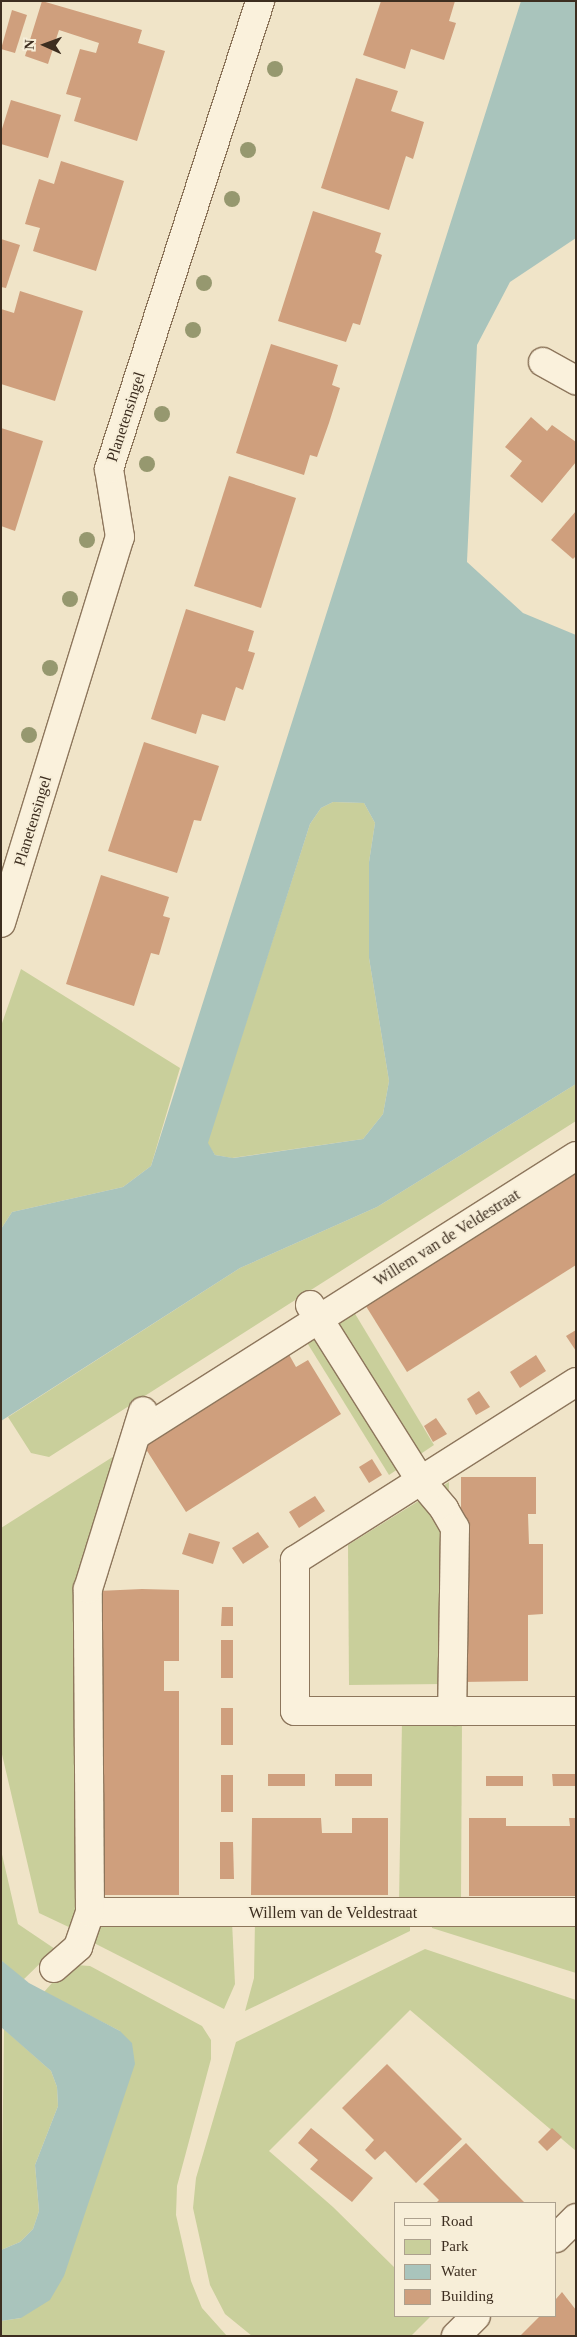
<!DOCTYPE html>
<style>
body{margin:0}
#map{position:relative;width:577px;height:2337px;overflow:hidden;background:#f0e4c8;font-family:"Times New Roman",serif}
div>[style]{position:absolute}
.green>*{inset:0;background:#c9cf9b}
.water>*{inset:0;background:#a9c4bc}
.building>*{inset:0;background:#cf9f7d}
.roads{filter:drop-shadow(1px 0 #8d765c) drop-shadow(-1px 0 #8d765c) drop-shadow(0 1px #8d765c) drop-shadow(0 -1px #8d765c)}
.street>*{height:28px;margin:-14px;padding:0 14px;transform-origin:14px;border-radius:14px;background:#faf1dc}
.trees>*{width:16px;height:16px;margin:-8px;border-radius:50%;background:#96986f}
span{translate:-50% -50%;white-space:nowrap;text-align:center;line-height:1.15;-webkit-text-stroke:4px #f7eed8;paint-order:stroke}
.street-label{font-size:16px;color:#3d2e20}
.frame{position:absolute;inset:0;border:2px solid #3d2e20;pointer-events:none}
.legend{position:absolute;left:394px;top:2202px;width:162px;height:115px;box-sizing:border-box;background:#f7eed8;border:1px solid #ada18e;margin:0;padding:6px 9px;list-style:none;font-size:15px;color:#3d2e20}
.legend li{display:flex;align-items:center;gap:10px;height:25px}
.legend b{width:25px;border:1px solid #ada18e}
.north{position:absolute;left:20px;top:20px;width:50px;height:50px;-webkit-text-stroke:4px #f7eed8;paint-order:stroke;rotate:272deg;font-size:14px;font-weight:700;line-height:20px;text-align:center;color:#3d2e20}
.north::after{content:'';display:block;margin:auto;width:18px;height:22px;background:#3d2e20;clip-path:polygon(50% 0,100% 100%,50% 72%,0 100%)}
</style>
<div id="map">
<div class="green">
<div style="clip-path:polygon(333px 802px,364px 803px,375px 823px,369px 862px,369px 958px,389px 1081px,383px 1114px,363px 1139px,232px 1158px,215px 1155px,207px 1143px,310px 824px,321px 808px)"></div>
<div style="clip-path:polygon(21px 969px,180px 1068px,151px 1166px,123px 1187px,12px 1212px,1px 1229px,1px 1026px)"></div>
<div style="clip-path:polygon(576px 1084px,576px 1121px,49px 1457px,31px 1453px,8px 1417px,240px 1268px,377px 1207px)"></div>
<div style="clip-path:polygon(354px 1312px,434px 1445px,389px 1475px,306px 1341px)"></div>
<div style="clip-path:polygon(122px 1451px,81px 1588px,83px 1910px,75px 1930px,39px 1913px,1px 1750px,1px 1528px)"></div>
<div style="clip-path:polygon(449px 1482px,444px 1684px,349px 1685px,348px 1545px)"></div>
<div style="clip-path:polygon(402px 1720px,462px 1721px,461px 1902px,399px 1904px)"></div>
<div style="clip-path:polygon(1px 1850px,18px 1924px,55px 1949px,23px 1980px,1px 1960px)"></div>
<div style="clip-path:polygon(102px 1900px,231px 1901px,235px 1984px,224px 2009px,90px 1941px)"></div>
<div style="clip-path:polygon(410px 1919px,410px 1931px,245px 2011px,254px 1978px,255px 1920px)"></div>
<div style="clip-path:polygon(431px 1920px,576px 1922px,576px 1973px,432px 1928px)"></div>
<div style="clip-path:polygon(425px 1949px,576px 2000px,576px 2151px,410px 2010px,269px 2151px,333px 2207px,396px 2269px,396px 2316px,431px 2316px,411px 2336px,252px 2336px,225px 2314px,210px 2285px,193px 2208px,196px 2178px,236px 2042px)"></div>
<div style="clip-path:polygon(76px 1965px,90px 1966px,202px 2026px,211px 2040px,211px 2059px,177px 2186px,176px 2215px,191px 2281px,202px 2308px,227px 2336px,1px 2336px,1px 2321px,21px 2318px,120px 2031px,44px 1992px,60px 1974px)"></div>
<div style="clip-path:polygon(4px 2029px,51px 2071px,57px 2087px,58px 2106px,35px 2165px,39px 2211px,33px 2229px,20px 2242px,1px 2250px)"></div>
</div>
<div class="water">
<div style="clip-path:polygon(evenodd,521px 1px,576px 1px,576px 238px,510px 282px,477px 345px,467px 562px,523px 613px,576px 635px,576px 1084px,377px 1207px,240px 1268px,1px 1421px,1px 1229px,12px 1212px,123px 1187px,151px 1166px,521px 1px,333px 802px,364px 803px,375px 823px,369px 862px,369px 958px,389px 1081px,383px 1114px,363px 1139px,233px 1158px,215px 1155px,208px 1143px,310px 824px,321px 808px,333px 802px)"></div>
<div style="clip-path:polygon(1px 1960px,29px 1983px,120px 2031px,132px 2043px,135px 2064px,64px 2276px,50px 2300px,21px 2318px,1px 2321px,1px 2250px,20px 2242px,33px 2229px,39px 2211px,35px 2165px,58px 2106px,57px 2087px,51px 2071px,1px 2027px)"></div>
</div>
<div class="building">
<div style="clip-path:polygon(42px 1px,142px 30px,138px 43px,165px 51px,137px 141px,74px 121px,81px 98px,66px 94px,80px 49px,96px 53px,99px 43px,59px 30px,48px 64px,25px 56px)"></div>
<div style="clip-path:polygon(381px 1px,455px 1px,449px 21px,456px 23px,444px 60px,411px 49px,405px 69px,363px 55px)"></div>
<div style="clip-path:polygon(12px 10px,27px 15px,15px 53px,1px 49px)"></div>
<div style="clip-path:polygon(356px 78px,398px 91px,391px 111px,424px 122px,413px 159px,406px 156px,389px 210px,321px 188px)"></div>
<div style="clip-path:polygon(11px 100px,61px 115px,48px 158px,1px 144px,1px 132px)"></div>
<div style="clip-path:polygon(61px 161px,124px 181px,96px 271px,33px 251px,40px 228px,25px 224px,32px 201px,39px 179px,54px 184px)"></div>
<div style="clip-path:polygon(313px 211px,381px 233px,375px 252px,382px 255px,360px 325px,353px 323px,346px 342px,278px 321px)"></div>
<div style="clip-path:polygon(1px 239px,20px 245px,6px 288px,1px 287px)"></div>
<div style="clip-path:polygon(20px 291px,83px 311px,55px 401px,1px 384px,1px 309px,14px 313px)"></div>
<div style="clip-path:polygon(271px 344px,338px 365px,332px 385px,340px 388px,329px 423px,317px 457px,310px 455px,304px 475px,236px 453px)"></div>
<div style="clip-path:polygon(531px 417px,547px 431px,552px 425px,576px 442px,576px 462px,542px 503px,510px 476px,522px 461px,505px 447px)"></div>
<div style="clip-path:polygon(1px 428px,43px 441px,15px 531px,1px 526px)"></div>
<div style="clip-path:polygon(229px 476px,296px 498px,261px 608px,194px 586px)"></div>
<div style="clip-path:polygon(576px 511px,576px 556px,573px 559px,551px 540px)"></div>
<div style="clip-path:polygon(186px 609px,254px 631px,248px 651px,255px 653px,243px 690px,236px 687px,225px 721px,202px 714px,196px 734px,151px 719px)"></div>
<div style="clip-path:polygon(144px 742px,219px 766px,201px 821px,194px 820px,177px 873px,108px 851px)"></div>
<div style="clip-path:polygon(101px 875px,169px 897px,163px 916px,170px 918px,159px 955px,151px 953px,134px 1006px,66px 984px)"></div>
<div style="clip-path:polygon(576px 1168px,576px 1265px,407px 1372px,364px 1303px)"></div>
<div style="clip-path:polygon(576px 1330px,576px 1351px,566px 1336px)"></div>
<div style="clip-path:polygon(287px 1351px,296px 1367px,308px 1360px,341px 1414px,186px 1512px,142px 1443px)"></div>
<div style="clip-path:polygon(536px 1355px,546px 1371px,520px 1388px,510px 1372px)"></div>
<div style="clip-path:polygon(479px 1391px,490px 1407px,476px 1415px,467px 1399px)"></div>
<div style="clip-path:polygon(436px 1418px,447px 1434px,433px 1442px,424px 1426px)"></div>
<div style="clip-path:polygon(372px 1459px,382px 1475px,369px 1483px,359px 1467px)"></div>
<div style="clip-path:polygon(461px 1477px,536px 1477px,536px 1514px,528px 1514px,529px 1544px,543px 1544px,543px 1614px,528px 1615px,528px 1681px,461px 1682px)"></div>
<div style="clip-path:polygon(315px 1496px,325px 1511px,299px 1528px,289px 1512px)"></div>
<div style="clip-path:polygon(258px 1532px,269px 1547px,243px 1564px,232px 1548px)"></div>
<div style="clip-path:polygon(189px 1533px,220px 1542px,213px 1564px,182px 1554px)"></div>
<div style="clip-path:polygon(142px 1589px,179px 1590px,179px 1661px,164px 1661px,164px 1691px,179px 1691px,179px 1895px,97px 1895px,98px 1591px)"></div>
<div style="clip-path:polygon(222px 1607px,233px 1607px,233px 1626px,221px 1626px)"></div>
<div style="clip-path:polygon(221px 1640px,233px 1640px,233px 1678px,221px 1678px)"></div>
<div style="clip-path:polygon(221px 1708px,233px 1708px,233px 1745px,221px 1745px)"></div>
<div style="clip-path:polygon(268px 1774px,305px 1774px,305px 1786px,268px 1786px)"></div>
<div style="clip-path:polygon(335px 1774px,372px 1774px,372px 1786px,335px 1786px)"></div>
<div style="clip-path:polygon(552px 1774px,576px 1774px,576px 1786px,553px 1786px)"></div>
<div style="clip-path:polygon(221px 1775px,233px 1775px,233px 1812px,221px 1812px)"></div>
<div style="clip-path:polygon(486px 1776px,523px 1776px,523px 1786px,486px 1786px)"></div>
<div style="clip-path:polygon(252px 1818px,321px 1818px,322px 1833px,352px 1833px,352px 1818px,388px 1818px,388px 1895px,251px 1895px)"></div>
<div style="clip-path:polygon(469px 1818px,506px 1818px,506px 1826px,570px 1826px,569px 1818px,576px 1818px,576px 1896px,469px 1896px)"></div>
<div style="clip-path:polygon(220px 1842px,233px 1842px,234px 1879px,220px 1879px)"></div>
<div style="clip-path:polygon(387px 2064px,462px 2139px,416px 2183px,385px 2151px,375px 2160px,365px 2150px,374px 2140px,342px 2108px)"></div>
<div style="clip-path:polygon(311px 2128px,373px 2178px,352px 2202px,310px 2169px,318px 2160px,298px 2143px)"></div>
<div style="clip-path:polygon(552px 2128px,562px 2137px,547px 2151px,538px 2142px)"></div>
<div style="clip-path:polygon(466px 2143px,499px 2177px,525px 2203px,436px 2203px,439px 2200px,423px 2184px)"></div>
<div style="clip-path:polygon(562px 2292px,576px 2310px,576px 2336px,520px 2336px,540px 2316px,556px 2316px,556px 2299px)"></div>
</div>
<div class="roads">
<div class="street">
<div style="left:543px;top:362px;width:38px;rotate:29deg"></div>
<div style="left:1px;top:923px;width:404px;rotate:-72.9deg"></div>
<div style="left:120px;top:537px;width:69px;rotate:-99.2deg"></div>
<div style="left:109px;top:469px;width:492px;rotate:-72.1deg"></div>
<div style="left:310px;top:1305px;width:207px;rotate:57.8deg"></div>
<div style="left:420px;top:1480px;width:38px;rotate:50deg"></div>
<div style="left:444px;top:1509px;width:22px;rotate:60deg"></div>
<div style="left:455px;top:1528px;width:183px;rotate:90.9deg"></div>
<div style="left:576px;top:1382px;width:333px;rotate:147.6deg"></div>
<div style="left:295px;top:1560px;width:151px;rotate:90deg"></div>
<div style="left:295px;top:1711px;width:281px"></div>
<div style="left:136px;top:1435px;width:521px;rotate:-32.38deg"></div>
<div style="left:90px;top:1912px;width:486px"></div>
<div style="left:54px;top:1968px;width:32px;rotate:-41deg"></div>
<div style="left:78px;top:1947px;width:37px;rotate:-71deg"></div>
<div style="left:90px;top:1912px;width:323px;rotate:-90.4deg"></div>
<div style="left:88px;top:1589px;width:186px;rotate:-72.8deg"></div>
<div style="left:556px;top:2238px;width:28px;rotate:-45deg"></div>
<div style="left:456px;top:2336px;width:28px;rotate:-45deg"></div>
</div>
</div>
<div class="trees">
<div style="left:275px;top:69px"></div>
<div style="left:248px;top:150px"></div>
<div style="left:232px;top:199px"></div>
<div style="left:204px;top:283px"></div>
<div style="left:193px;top:330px"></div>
<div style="left:162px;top:414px"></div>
<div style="left:147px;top:464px"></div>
<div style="left:87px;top:540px"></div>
<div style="left:70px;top:599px"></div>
<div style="left:50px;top:668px"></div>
<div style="left:29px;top:735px"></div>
</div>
<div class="street-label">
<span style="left:126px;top:417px;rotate:-72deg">Planetensingel</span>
<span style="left:33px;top:821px;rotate:-73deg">Planetensingel</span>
<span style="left:447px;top:1238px;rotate:-32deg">Willem van de Veldestraat</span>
<span style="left:333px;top:1913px">Willem van de Veldestraat</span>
</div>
<div class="frame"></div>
<ul class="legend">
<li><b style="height:6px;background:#faf1dc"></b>Road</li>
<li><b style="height:14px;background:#c9cf9b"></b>Park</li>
<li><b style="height:14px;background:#a9c4bc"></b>Water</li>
<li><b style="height:14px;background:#cf9f7d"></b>Building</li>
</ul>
<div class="north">N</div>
</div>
